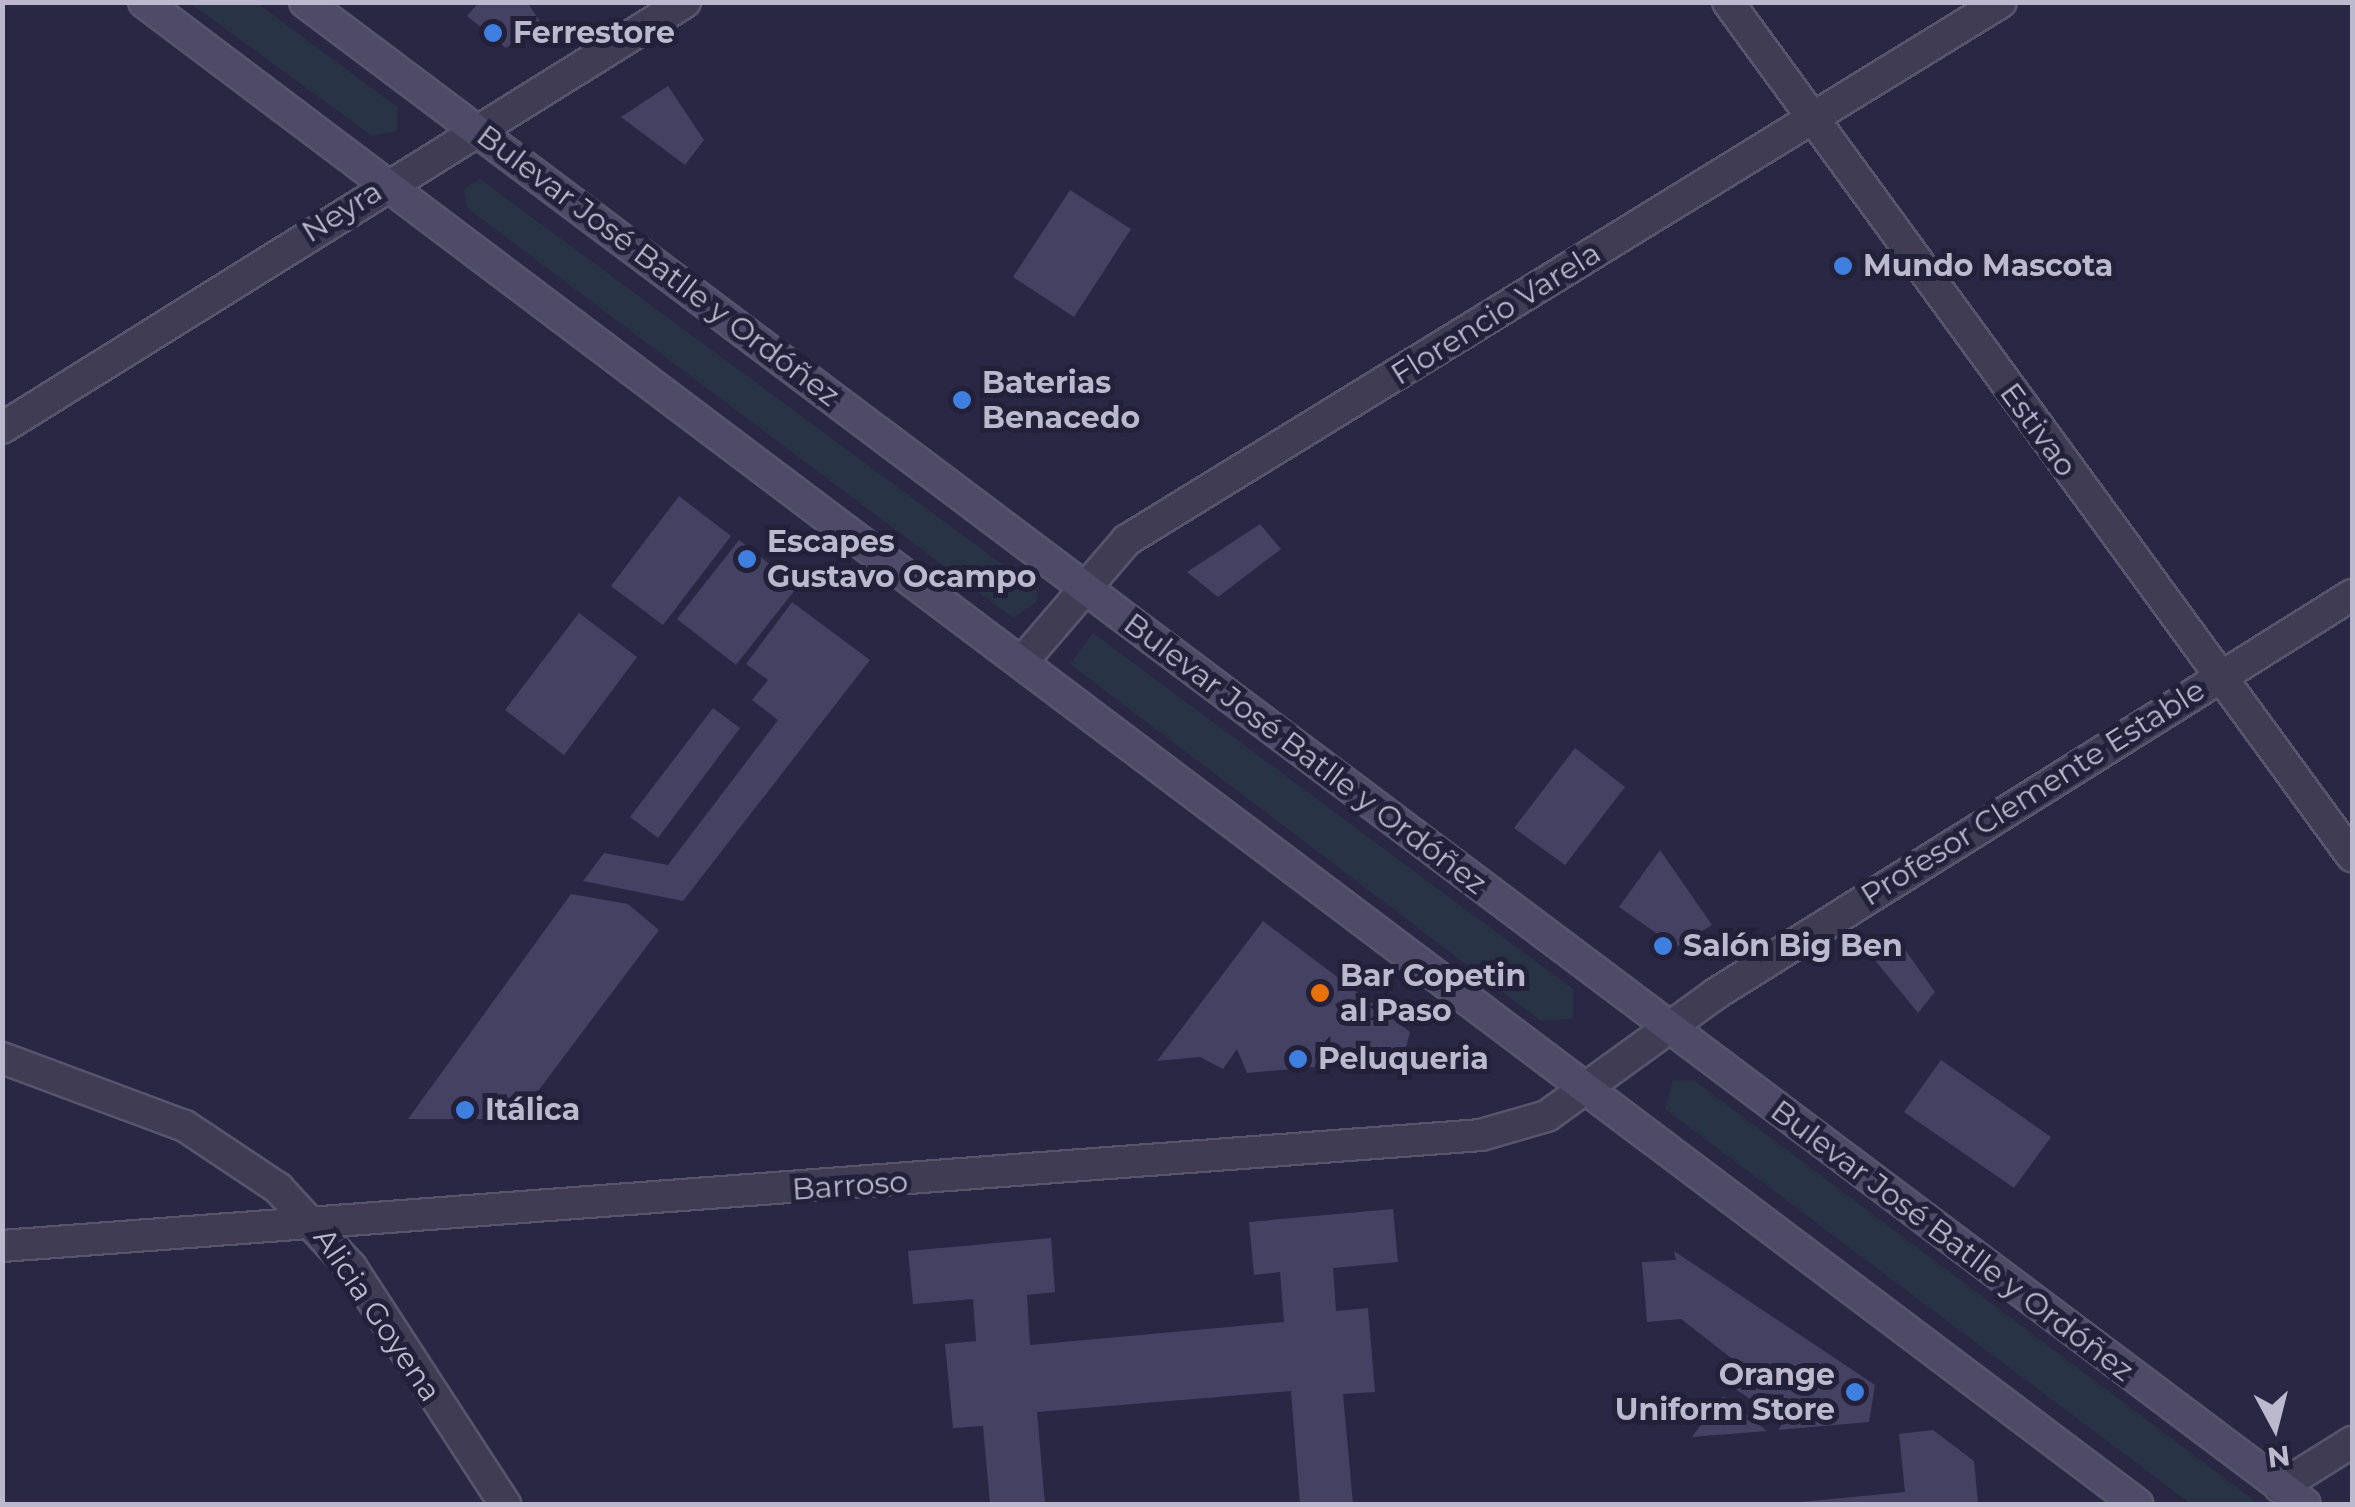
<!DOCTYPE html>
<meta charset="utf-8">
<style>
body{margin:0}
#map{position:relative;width:2355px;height:1507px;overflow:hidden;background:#2a2745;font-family:Montserrat,sans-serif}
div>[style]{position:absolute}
.green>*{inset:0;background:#293346}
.building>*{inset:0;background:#454162}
.roads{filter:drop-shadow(2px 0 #57546c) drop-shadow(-2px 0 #57546c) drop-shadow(0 2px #57546c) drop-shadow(0 -2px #57546c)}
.street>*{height:30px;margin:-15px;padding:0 15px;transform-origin:15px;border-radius:15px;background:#3f3c54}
.secondary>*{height:30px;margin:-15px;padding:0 15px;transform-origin:15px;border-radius:15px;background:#4e4a67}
.dots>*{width:28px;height:28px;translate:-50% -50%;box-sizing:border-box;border:5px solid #23203a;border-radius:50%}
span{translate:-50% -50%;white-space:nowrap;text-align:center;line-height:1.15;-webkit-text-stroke:10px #23203a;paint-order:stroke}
.poi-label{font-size:30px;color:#bcb9ce;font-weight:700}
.left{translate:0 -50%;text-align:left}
.right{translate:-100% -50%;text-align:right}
.street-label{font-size:30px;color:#bcb9ce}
.frame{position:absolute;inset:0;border:5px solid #bcb9ce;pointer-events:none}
.north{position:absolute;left:2225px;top:1377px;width:100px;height:100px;-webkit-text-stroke:8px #23203a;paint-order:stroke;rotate:173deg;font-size:28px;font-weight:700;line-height:40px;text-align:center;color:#bcb9ce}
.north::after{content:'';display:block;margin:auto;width:35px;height:45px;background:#bcb9ce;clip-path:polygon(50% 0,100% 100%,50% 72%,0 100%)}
</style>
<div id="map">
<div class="green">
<div style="clip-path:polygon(190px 3px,257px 3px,397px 107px,397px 131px,372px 136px)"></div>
<div style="clip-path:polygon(480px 179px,1037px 590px,1036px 602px,1013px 618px,467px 208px,464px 189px)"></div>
<div style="clip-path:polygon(1093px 633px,1573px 989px,1573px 1019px,1541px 1021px,1070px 664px)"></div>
<div style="clip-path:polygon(1673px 1080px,1695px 1081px,2259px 1504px,2191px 1504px,1665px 1109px)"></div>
</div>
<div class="building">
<div style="clip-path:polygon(479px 2px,527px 2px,541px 23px,506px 48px,467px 16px)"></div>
<div style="clip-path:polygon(668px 86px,704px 140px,685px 165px,621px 117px)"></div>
<div style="clip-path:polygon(1070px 190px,1131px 229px,1074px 317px,1013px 277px)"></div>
<div style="clip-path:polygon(679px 496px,731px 536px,663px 625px,611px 586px)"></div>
<div style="clip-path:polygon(1260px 524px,1281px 549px,1218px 597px,1187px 572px)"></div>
<div style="clip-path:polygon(739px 540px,798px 586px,736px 665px,677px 619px)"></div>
<div style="clip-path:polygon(792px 602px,870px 660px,683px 901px,583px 881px,604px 853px,668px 865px,778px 720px,752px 700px,768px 680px,746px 664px)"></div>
<div style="clip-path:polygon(579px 613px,637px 657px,564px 755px,505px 710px)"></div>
<div style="clip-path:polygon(713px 708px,740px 728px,658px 838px,630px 817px)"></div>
<div style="clip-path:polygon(1575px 748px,1625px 787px,1565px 865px,1514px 828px)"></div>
<div style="clip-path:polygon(1660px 850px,1712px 925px,1676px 947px,1619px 907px)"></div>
<div style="clip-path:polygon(571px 894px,628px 904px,659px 930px,517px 1119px,408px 1119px)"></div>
<div style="clip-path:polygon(1263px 921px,1410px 1032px,1403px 1059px,1247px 1073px,1237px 1049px,1223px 1069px,1200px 1057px,1157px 1061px)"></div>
<div style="clip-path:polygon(1894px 934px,1935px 992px,1918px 1013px,1869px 953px)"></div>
<div style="clip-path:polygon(1941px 1060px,2051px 1137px,2014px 1188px,1904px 1112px)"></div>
<div style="clip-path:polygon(1393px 1209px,1398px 1262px,1333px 1268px,1336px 1311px,1368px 1308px,1375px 1392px,1343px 1394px,1353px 1504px,1300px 1504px,1291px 1391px,1037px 1412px,1045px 1504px,990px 1504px,983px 1426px,953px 1428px,945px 1344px,976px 1341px,973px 1299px,913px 1304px,908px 1251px,1051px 1238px,1055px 1292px,1027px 1295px,1030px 1345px,1284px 1322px,1280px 1272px,1254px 1275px,1249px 1222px)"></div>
<div style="clip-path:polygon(1674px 1251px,1875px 1385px,1869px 1422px,1778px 1430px,1783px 1422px,1731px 1386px,1744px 1368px,1681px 1319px,1647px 1322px,1642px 1262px,1676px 1260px)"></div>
<div style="clip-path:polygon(1723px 1396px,1767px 1431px,1692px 1437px)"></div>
<div style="clip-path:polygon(1933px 1430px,1974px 1461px,1978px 1504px,1780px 1504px,1905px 1492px,1899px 1434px)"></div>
</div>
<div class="roads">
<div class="street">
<div style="left:1728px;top:2px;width:1058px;rotate:53.85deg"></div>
<div style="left:2px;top:428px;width:805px;rotate:-31.95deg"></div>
<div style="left:1022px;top:662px;width:161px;rotate:-49.3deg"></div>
<div style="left:1127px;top:540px;width:1026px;rotate:-31.61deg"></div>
<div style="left:2px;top:1058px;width:195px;rotate:20.4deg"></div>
<div style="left:185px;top:1126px;width:112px;rotate:33.7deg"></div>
<div style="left:278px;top:1188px;width:108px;rotate:47.3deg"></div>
<div style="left:351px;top:1267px;width:283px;rotate:57deg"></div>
<div style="left:2px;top:1246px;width:1483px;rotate:-4.29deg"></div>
<div style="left:1481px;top:1135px;width:69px;rotate:-16.1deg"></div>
<div style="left:1547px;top:1116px;width:210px;rotate:-35.9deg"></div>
<div style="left:1717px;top:993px;width:749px;rotate:-32.08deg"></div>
<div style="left:2280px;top:1487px;width:85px;rotate:-32deg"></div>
</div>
<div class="secondary">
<div style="left:144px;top:2px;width:2496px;rotate:37deg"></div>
<div style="left:305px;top:2px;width:2501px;rotate:36.91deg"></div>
</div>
</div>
<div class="dots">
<div style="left:493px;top:33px;background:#3f7fe0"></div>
<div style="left:1843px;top:266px;background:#3f7fe0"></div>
<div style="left:962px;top:400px;background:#3f7fe0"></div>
<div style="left:747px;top:559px;background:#3f7fe0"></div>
<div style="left:1663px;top:946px;background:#3f7fe0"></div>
<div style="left:1320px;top:993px;background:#e8710a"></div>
<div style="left:1298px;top:1059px;background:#3f7fe0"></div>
<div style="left:465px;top:1110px;background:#3f7fe0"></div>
<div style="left:1855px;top:1392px;background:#3f7fe0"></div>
</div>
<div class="poi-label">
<span class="left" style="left:513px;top:33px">Ferrestore</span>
<span class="left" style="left:1863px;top:266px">Mundo Mascota</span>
<span class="left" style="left:982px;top:400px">Baterias<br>Benacedo</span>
<span class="left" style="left:767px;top:559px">Escapes<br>Gustavo Ocampo</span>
<span class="left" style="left:1683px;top:946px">Salón Big Ben</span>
<span class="left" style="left:1340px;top:993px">Bar Copetin<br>al Paso</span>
<span class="left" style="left:1318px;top:1059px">Peluqueria</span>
<span class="left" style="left:485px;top:1110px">Itálica</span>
<span class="right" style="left:1835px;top:1392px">Orange<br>Uniform Store</span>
</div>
<div class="street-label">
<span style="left:342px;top:212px;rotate:-32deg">Neyra</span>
<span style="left:658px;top:266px;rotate:37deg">Bulevar José Batlle y Ordóñez</span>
<span style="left:1496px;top:314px;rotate:-32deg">Florencio Varela</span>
<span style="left:2038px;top:430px;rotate:54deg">Estivao</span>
<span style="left:1305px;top:754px;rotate:37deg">Bulevar José Batlle y Ordóñez</span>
<span style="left:2033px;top:793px;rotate:-32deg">Profesor Clemente Estable</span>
<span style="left:850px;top:1186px;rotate:-4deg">Barroso</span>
<span style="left:1952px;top:1241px;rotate:37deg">Bulevar José Batlle y Ordóñez</span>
<span style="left:377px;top:1315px;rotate:56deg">Alicia Goyena</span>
</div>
<div class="frame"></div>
<div class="north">N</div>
</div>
